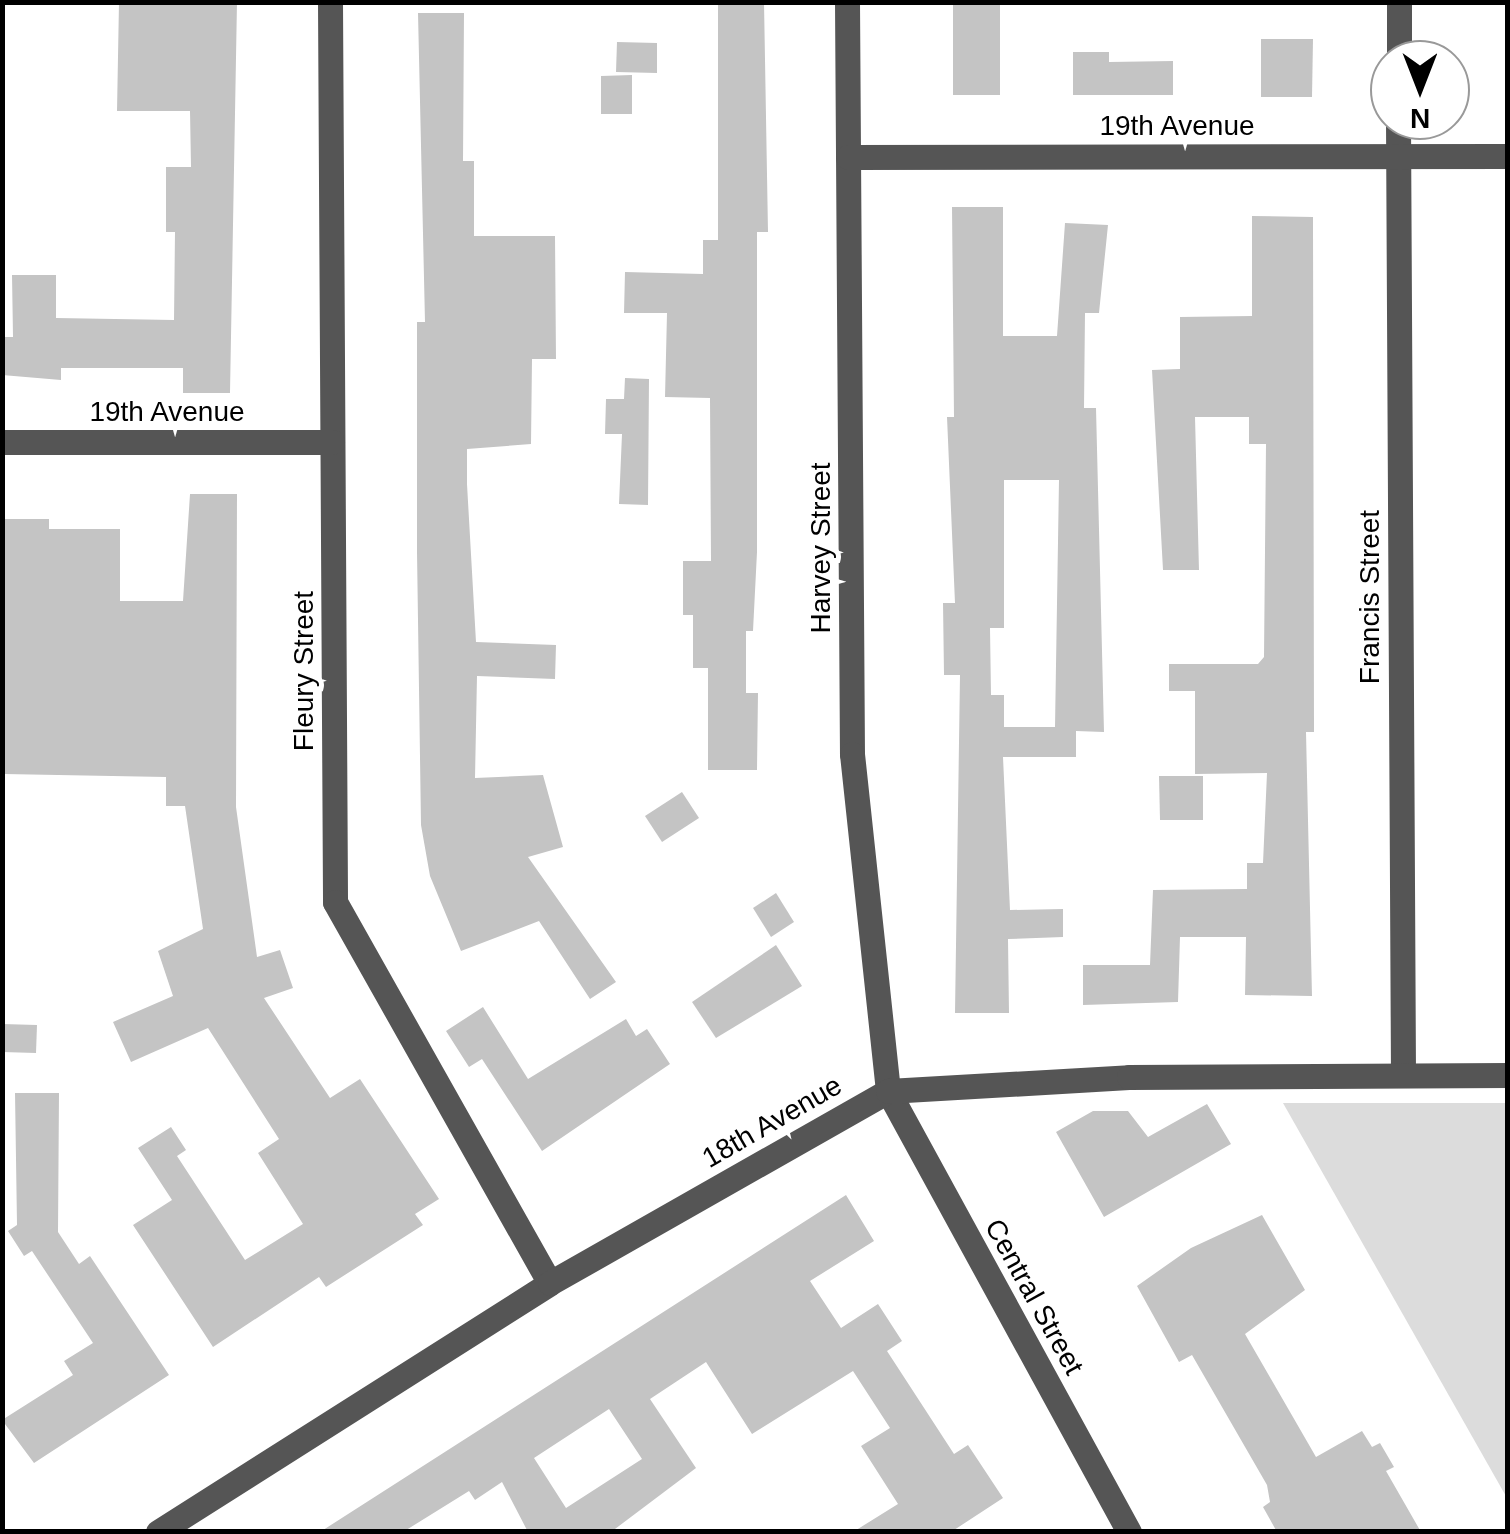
<!DOCTYPE html>
<style>
body{margin:0}
#map{position:relative;width:1510px;height:1534px;overflow:hidden;background:#fff;font-family:Arial,sans-serif}
div>[style]{position:absolute}
.green>*{inset:0;background:#dcdcdc}
.building>*{inset:0;background:#c4c4c4}
.minor>*{height:25px;margin:-12.5px;padding:0 12.5px;transform-origin:12.5px;border-radius:12.5px;background:#555}
span{translate:-50% -50%;white-space:nowrap;text-align:center;line-height:1.15;-webkit-text-stroke:10px #fff;paint-order:stroke}
.street-label{font-size:28px;color:#000}
.frame{position:absolute;inset:0;border:5px solid #000;pointer-events:none}
.north{position:absolute;left:1370px;top:40px;width:100px;height:100px;box-sizing:border-box;background:#fff;border:2px solid #999;border-radius:50%;rotate:180deg;font-size:28px;font-weight:700;line-height:40px;text-align:center;color:#000}
.north::after{content:'';display:block;margin:auto;width:35px;height:45px;background:#000;clip-path:polygon(50% 0,100% 100%,50% 72%,0 100%)}
</style>
<div id="map">
<div class="green">
<div style="clip-path:polygon(1283px 1103px,1507px 1103px,1507px 1498px)"></div>
</div>
<div class="building">
<div style="clip-path:polygon(119px 2px,237px 2px,230px 393px,183px 393px,183px 368px,61px 368px,61px 380px,2px 375px,2px 337px,13px 337px,12px 275px,56px 275px,56px 318px,174px 320px,175px 232px,166px 232px,166px 167px,191px 167px,190px 111px,117px 111px)"></div>
<div style="clip-path:polygon(718px 2px,764px 2px,768px 232px,757px 232px,757px 552px,753px 631px,746px 631px,746px 693px,758px 693px,757px 770px,708px 770px,708px 668px,693px 668px,693px 615px,683px 615px,683px 561px,711px 561px,710px 398px,665px 397px,667px 313px,624px 313px,625px 272px,703px 274px,703px 240px,718px 240px)"></div>
<div style="clip-path:polygon(953px 2px,1000px 2px,1000px 95px,953px 95px)"></div>
<div style="clip-path:polygon(418px 13px,464px 13px,463px 161px,474px 161px,474px 236px,555px 236px,556px 359px,532px 359px,531px 444px,467px 449px,467px 484px,476px 642px,556px 645px,555px 679px,477px 676px,475px 778px,543px 775px,563px 847px,528px 857px,616px 982px,590px 999px,539px 921px,461px 951px,430px 876px,421px 825px,417px 552px,417px 322px,425px 322px)"></div>
<div style="clip-path:polygon(1261px 39px,1313px 39px,1312px 97px,1261px 97px)"></div>
<div style="clip-path:polygon(617px 42px,657px 43px,657px 73px,616px 72px)"></div>
<div style="clip-path:polygon(1073px 52px,1109px 52px,1109px 62px,1173px 61px,1173px 95px,1073px 95px)"></div>
<div style="clip-path:polygon(632px 75px,632px 114px,601px 114px,601px 76px)"></div>
<div style="clip-path:polygon(evenodd,952px 207px,1003px 207px,1003px 336px,1057px 336px,1065px 223px,1108px 225px,1099px 313px,1085px 313px,1084px 408px,1096px 408px,1104px 732px,1076px 731px,1076px 757px,1003px 757px,1010px 910px,1063px 909px,1063px 937px,1008px 939px,1009px 1013px,955px 1013px,960px 675px,944px 675px,943px 603px,955px 603px,947px 417px,954px 417px,952px 207px,1004px 480px,1059px 480px,1055px 727px,1004px 727px,1004px 695px,991px 695px,990px 628px,1004px 628px,1004px 480px)"></div>
<div style="clip-path:polygon(1252px 216px,1313px 217px,1314px 732px,1306px 732px,1312px 996px,1245px 995px,1246px 937px,1180px 937px,1178px 1002px,1083px 1005px,1083px 965px,1150px 965px,1153px 890px,1247px 889px,1247px 863px,1263px 863px,1267px 773px,1195px 774px,1195px 691px,1169px 691px,1169px 664px,1258px 664px,1264px 657px,1266px 444px,1249px 444px,1249px 417px,1195px 417px,1199px 570px,1163px 570px,1152px 370px,1180px 369px,1180px 317px,1252px 316px)"></div>
<div style="clip-path:polygon(625px 378px,649px 379px,648px 505px,619px 504px,622px 434px,605px 434px,606px 399px,624px 399px)"></div>
<div style="clip-path:polygon(190px 494px,237px 494px,236px 807px,257px 957px,280px 950px,293px 988px,264px 998px,330px 1098px,360px 1079px,439px 1199px,415px 1214px,423px 1225px,326px 1287px,319px 1277px,213px 1347px,133px 1225px,172px 1200px,138px 1148px,171px 1127px,186px 1150px,177px 1156px,245px 1260px,303px 1224px,258px 1153px,279px 1139px,208px 1028px,131px 1062px,113px 1022px,173px 996px,158px 951px,203px 929px,185px 806px,166px 806px,166px 777px,4px 774px,5px 519px,49px 519px,49px 529px,120px 529px,120px 601px,183px 601px)"></div>
<div style="clip-path:polygon(1159px 776px,1203px 776px,1203px 820px,1160px 820px)"></div>
<div style="clip-path:polygon(682px 792px,699px 818px,662px 842px,645px 816px)"></div>
<div style="clip-path:polygon(776px 893px,794px 922px,771px 937px,753px 908px)"></div>
<div style="clip-path:polygon(776px 945px,802px 986px,716px 1038px,692px 1002px)"></div>
<div style="clip-path:polygon(483px 1007px,528px 1079px,626px 1019px,636px 1036px,647px 1029px,670px 1064px,542px 1151px,482px 1059px,469px 1067px,446px 1031px)"></div>
<div style="clip-path:polygon(2px 1024px,37px 1025px,36px 1053px,2px 1052px)"></div>
<div style="clip-path:polygon(15px 1093px,59px 1093px,58px 1232px,79px 1264px,90px 1256px,169px 1375px,34px 1463px,2px 1420px,73px 1375px,64px 1361px,93px 1343px,32px 1251px,24px 1256px,8px 1231px,17px 1225px)"></div>
<div style="clip-path:polygon(1207px 1104px,1231px 1144px,1104px 1217px,1056px 1132px,1093px 1111px,1128px 1111px,1148px 1137px)"></div>
<div style="clip-path:polygon(evenodd,846px 1195px,874px 1241px,810px 1281px,841px 1328px,878px 1304px,902px 1341px,887px 1351px,954px 1454px,968px 1445px,1003px 1498px,951px 1532px,853px 1532px,898px 1504px,861px 1446px,890px 1428px,853px 1371px,752px 1434px,706px 1362px,650px 1399px,696px 1468px,611px 1532px,528px 1532px,502px 1482px,475px 1500px,469px 1491px,403px 1532px,320px 1532px,846px 1195px,609px 1409px,642px 1459px,566px 1508px,534px 1458px,609px 1409px)"></div>
<div style="clip-path:polygon(1262px 1215px,1305px 1290px,1245px 1334px,1316px 1457px,1362px 1431px,1372px 1447px,1380px 1443px,1394px 1467px,1386px 1471px,1421px 1532px,1277px 1532px,1263px 1507px,1270px 1502px,1267px 1485px,1192px 1355px,1179px 1362px,1137px 1286px,1191px 1248px)"></div>
</div>
<div class="minor">
<div style="left:330px;top:2px;width:900px;rotate:89.68deg"></div>
<div style="left:335px;top:902px;width:437px;rotate:60.6deg"></div>
<div style="left:847px;top:2px;width:752px;rotate:89.62deg"></div>
<div style="left:852px;top:754px;width:339px;rotate:83.9deg"></div>
<div style="left:888px;top:1091px;width:503px;rotate:61.34deg"></div>
<div style="left:1399px;top:60px;width:58px;rotate:-90deg"></div>
<div style="left:1398px;top:120px;width:953px;rotate:89.7deg"></div>
<div style="left:848px;top:157px;width:660px;rotate:-0.09deg"></div>
<div style="left:2px;top:442px;width:330px"></div>
<div style="left:158px;top:1532px;width:464px;rotate:-32.4deg"></div>
<div style="left:550px;top:1283px;width:389px;rotate:-29.6deg"></div>
<div style="left:888px;top:1091px;width:241px;rotate:-3.3deg"></div>
<div style="left:1129px;top:1077px;width:379px;rotate:-0.3deg"></div>
</div>
<div class="street-label">
<span style="left:1177px;top:126px">19th Avenue</span>
<span style="left:167px;top:412px">19th Avenue</span>
<span style="left:821px;top:548px;rotate:-90deg">Harvey Street</span>
<span style="left:1370px;top:597px;rotate:-90deg">Francis Street</span>
<span style="left:304px;top:671px;rotate:-90deg">Fleury Street</span>
<span style="left:772px;top:1122px;rotate:-30deg">18th Avenue</span>
<span style="left:1034px;top:1297px;rotate:61deg">Central Street</span>
</div>
<div class="frame"></div>
<div class="north">N</div>
</div>
